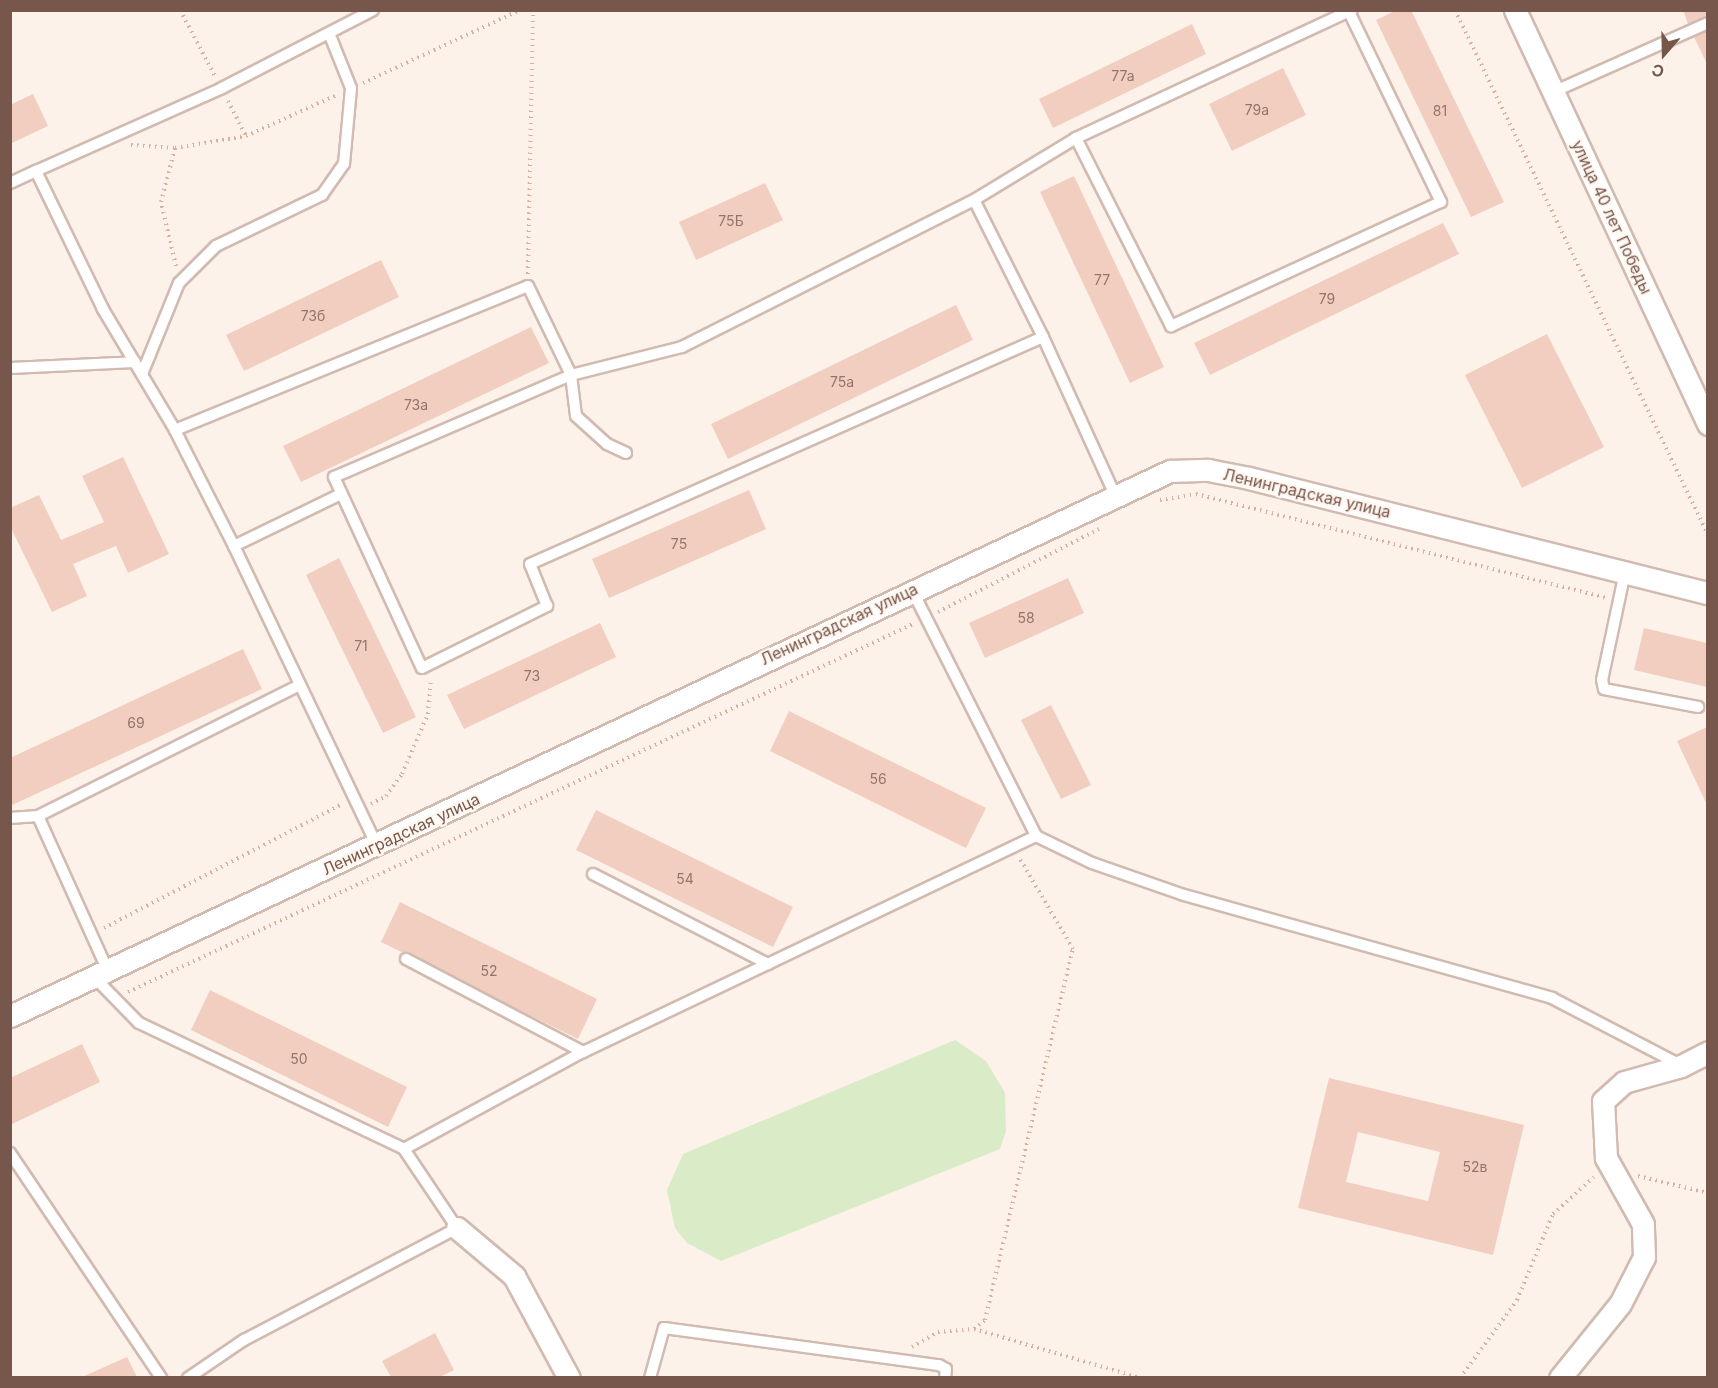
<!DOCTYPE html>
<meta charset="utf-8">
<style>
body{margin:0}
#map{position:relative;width:1718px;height:1388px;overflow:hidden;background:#fcf2e9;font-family:Inter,sans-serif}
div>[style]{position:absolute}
.green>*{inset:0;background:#daebc7}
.building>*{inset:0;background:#f2cec1}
.path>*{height:4px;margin-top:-2px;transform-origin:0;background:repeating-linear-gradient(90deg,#d7b0a3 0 1.5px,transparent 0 6px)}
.roads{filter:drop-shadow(2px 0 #d1bbb1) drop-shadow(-2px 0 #d1bbb1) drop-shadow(0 2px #d1bbb1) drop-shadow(0 -2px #d1bbb1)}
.service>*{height:10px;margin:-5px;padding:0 5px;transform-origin:5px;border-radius:5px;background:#fff}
.minor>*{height:21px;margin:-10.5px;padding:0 10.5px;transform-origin:10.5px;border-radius:10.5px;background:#fff}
span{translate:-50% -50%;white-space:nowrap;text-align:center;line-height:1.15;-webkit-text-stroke:4.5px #fff7f0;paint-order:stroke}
.number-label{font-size:14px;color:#967469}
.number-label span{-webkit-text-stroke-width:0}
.street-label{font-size:16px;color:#77564c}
.frame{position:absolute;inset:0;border:12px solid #77564c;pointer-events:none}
.north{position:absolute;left:1634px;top:24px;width:60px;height:60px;-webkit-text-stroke:4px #fff7f0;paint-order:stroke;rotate:200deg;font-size:16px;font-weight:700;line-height:24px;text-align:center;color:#77564c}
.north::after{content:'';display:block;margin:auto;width:21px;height:27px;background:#77564c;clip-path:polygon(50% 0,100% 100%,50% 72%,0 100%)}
</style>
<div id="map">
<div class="green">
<div style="clip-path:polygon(955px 1040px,986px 1061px,1005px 1093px,1006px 1131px,1000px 1149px,721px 1261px,687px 1243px,675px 1228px,667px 1190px,683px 1154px)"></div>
</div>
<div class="building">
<div style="clip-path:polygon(1397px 10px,1411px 10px,1504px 202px,1471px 217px,1376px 20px)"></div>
<div style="clip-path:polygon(1683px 10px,1707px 10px,1707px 16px,1688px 24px)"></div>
<div style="clip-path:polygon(1192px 24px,1206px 54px,1053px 128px,1039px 99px)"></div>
<div style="clip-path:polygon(1707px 31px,1707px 64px,1694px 37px)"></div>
<div style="clip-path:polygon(1283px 68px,1306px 115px,1232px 151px,1209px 104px)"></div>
<div style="clip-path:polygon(33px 94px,48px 126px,10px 144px,10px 105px)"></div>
<div style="clip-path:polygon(1074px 176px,1164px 367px,1130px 383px,1040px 192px)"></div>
<div style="clip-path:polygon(765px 183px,783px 220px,696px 260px,679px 222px)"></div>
<div style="clip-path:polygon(1443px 223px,1459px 254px,1210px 375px,1194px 343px)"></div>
<div style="clip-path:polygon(381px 260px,399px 297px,244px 371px,226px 335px)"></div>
<div style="clip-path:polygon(956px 305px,973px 340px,728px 459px,711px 424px)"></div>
<div style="clip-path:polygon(531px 327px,549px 363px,301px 482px,283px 446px)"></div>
<div style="clip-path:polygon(1547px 334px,1604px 447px,1522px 488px,1465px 375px)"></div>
<div style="clip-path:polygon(123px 457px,169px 554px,128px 573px,116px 546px,73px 564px,87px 596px,52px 612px,10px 526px,10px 508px,39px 495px,61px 540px,104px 522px,82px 476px)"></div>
<div style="clip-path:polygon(749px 490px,766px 529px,609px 598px,592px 559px)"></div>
<div style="clip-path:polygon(339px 558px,416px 717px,383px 733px,306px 575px)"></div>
<div style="clip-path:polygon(1068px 578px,1084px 613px,985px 658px,969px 623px)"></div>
<div style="clip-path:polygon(600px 623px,616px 657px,464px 729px,447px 695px)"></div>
<div style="clip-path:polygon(1644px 628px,1707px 643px,1707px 687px,1634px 670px)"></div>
<div style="clip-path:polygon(243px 649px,262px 689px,10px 806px,10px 758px)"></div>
<div style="clip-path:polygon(1051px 705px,1091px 785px,1061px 799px,1021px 720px)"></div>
<div style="clip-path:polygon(789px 711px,986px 808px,966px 848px,770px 751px)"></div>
<div style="clip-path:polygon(1707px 727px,1707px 805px,1677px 741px)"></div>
<div style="clip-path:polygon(596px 810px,793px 907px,773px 947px,576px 850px)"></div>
<div style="clip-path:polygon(400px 902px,597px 999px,578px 1039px,381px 942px)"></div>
<div style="clip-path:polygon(210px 990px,407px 1087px,388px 1127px,191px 1030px)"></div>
<div style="clip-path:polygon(82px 1044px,100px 1082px,10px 1125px,10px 1078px)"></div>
<div style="clip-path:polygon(evenodd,1329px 1078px,1524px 1125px,1493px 1255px,1298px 1208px,1329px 1078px,1358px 1132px,1440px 1152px,1428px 1201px,1346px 1182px,1358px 1132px)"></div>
<div style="clip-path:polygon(435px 1333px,454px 1370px,440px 1377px,391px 1377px,382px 1361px)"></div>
<div style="clip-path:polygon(127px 1357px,137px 1377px,82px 1377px)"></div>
</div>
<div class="path">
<div style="left:180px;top:10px;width:75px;rotate:62.1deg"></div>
<div style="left:1455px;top:10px;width:583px;rotate:64.27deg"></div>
<div style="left:363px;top:83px;width:173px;rotate:-24.9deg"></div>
<div style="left:228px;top:101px;width:39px;rotate:63deg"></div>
<div style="left:131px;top:145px;width:44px;rotate:3.9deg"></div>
<div style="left:176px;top:266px;width:66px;rotate:-103.2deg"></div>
<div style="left:161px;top:202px;width:56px;rotate:-75.5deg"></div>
<div style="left:175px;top:148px;width:72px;rotate:-9.6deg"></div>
<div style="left:246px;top:136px;width:100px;rotate:-24.3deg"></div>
<div style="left:528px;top:274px;width:264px;rotate:-88.9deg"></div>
<div style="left:1160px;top:500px;width:36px;rotate:-9deg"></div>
<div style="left:1196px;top:494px;width:424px;rotate:14.2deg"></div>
<div style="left:938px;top:612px;width:181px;rotate:-27.3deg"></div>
<div style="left:371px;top:804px;width:17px;rotate:-28deg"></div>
<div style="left:386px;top:796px;width:27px;rotate:-54deg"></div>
<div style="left:402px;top:774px;width:65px;rotate:-66.6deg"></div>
<div style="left:428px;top:714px;width:35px;rotate:-85deg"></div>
<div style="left:104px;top:928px;width:268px;rotate:-27.5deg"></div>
<div style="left:128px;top:992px;width:869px;rotate:-25.12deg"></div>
<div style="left:1638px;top:1176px;width:72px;rotate:13.7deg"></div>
<div style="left:974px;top:1329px;width:173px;rotate:16.4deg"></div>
<div style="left:912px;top:1347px;width:30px;rotate:-30deg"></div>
<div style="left:938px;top:1332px;width:36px;rotate:-5deg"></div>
<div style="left:974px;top:1329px;width:14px;rotate:-39deg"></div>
<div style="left:985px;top:1320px;width:381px;rotate:-76.7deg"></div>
<div style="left:1073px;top:949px;width:104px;rotate:-120.5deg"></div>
<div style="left:1460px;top:1378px;width:97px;rotate:-53.8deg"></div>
<div style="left:1517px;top:1300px;width:93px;rotate:-67.3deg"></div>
<div style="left:1553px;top:1214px;width:55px;rotate:-42.1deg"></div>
</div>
<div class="roads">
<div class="service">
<div style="left:1553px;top:92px;width:170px;rotate:-24deg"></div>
<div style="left:1076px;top:138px;width:211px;rotate:63.2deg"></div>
<div style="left:1171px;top:326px;width:297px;rotate:-24.7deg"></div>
<div style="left:1441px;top:202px;width:213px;rotate:-115.8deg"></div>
<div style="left:10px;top:183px;width:29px;rotate:-25deg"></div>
<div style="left:974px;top:200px;width:119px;rotate:-31.3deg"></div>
<div style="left:1076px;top:138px;width:304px;rotate:-24.9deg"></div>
<div style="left:1043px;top:337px;width:153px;rotate:-116.7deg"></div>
<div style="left:974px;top:200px;width:327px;rotate:153.3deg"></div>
<div style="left:682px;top:347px;width:114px;rotate:165.8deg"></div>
<div style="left:571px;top:375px;width:258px;rotate:156.7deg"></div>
<div style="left:334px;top:477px;width:210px;rotate:65.3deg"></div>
<div style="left:422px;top:668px;width:140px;rotate:-26.4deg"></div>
<div style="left:547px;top:606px;width:45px;rotate:-112deg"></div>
<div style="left:530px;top:564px;width:561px;rotate:-23.87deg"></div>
<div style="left:1043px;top:337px;width:174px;rotate:65.5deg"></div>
<div style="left:10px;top:368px;width:125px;rotate:-2.7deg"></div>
<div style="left:142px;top:374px;width:98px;rotate:-67.9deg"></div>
<div style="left:179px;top:283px;width:52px;rotate:-45deg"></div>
<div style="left:216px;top:246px;width:118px;rotate:-25.7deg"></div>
<div style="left:322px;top:195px;width:38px;rotate:-55deg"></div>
<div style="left:344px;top:164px;width:76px;rotate:-84.7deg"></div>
<div style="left:351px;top:88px;width:59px;rotate:-111.8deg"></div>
<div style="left:175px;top:430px;width:381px;rotate:-22.2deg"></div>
<div style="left:528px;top:286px;width:99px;rotate:64.2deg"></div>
<div style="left:571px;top:375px;width:41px;rotate:83deg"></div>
<div style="left:576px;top:416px;width:42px;rotate:42.1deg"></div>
<div style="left:607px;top:444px;width:21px;rotate:25deg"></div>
<div style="left:341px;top:494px;width:119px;rotate:154.1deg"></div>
<div style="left:234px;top:546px;width:332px;rotate:64.5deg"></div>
<div style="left:234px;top:546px;width:130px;rotate:-117deg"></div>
<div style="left:175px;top:430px;width:141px;rotate:-120.8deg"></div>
<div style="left:103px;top:309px;width:153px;rotate:-115.9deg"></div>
<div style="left:36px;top:171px;width:204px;rotate:-24deg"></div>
<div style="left:222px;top:88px;width:170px;rotate:-27.3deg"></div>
<div style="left:1625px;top:572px;width:110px;rotate:102deg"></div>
<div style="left:1602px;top:680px;width:9px;rotate:77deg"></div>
<div style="left:1604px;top:689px;width:96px;rotate:10.8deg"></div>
<div style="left:912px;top:590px;width:275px;rotate:63.2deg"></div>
<div style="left:38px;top:816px;width:168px;rotate:65.7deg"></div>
<div style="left:10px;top:818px;width:28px;rotate:-4deg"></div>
<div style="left:38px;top:816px;width:291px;rotate:-26.6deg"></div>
<div style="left:593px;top:874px;width:197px;rotate:27.2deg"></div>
<div style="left:406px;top:959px;width:200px;rotate:27.7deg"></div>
<div style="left:93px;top:976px;width:66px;rotate:45.6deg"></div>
<div style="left:139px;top:1023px;width:293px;rotate:25.4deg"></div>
<div style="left:10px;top:1153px;width:271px;rotate:56.1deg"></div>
<div style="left:188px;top:1378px;width:68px;rotate:-34.2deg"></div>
<div style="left:244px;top:1340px;width:241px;rotate:-27.7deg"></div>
<div style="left:457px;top:1228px;width:95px;rotate:-123.9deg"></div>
<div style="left:404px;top:1149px;width:204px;rotate:-28.5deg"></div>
<div style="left:583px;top:1052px;width:502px;rotate:-25.49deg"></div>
<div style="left:1036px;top:836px;width:62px;rotate:25.7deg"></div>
<div style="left:1092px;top:863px;width:97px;rotate:19.2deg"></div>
<div style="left:1184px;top:895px;width:382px;rotate:15.6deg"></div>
<div style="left:1552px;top:998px;width:143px;rotate:27.5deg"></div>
<div style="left:650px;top:1378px;width:52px;rotate:-74.4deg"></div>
<div style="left:664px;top:1328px;width:277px;rotate:7.7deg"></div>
<div style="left:939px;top:1365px;width:8px;rotate:30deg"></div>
<div style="left:946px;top:1369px;width:9px;rotate:96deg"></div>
</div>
<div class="minor">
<div style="left:1515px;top:10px;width:457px;rotate:65deg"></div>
<div style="left:10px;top:1016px;width:1282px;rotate:-25.17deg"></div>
<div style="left:1170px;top:471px;width:38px;rotate:-2deg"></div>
<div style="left:1208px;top:470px;width:42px;rotate:11deg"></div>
<div style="left:1249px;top:478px;width:473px;rotate:14.1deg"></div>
<div style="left:457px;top:1228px;width:75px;rotate:40.1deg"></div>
<div style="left:514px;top:1276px;width:116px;rotate:61.7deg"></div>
<div style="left:1560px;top:1378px;width:95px;rotate:-51deg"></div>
<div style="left:1620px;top:1304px;width:53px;rotate:-62.9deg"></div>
<div style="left:1644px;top:1257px;width:33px;rotate:-92deg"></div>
<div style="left:1643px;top:1224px;width:76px;rotate:-119.3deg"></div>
<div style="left:1606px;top:1158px;width:57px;rotate:-93deg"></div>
<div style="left:1603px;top:1101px;width:28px;rotate:-42deg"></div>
<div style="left:1624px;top:1082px;width:59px;rotate:-15.7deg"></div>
<div style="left:1681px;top:1066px;width:30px;rotate:-27deg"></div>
</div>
</div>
<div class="number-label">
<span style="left:1123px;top:76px">77а</span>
<span style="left:1257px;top:110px">79а</span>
<span style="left:1440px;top:111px">81</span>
<span style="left:731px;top:221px">75Б</span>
<span style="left:1102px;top:280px">77</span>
<span style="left:1327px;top:299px">79</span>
<span style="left:313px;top:316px">73б</span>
<span style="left:842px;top:382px">75а</span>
<span style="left:416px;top:405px">73а</span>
<span style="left:679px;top:544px">75</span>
<span style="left:1026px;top:618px">58</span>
<span style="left:361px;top:646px">71</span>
<span style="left:532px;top:676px">73</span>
<span style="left:136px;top:723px">69</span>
<span style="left:878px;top:779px">56</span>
<span style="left:685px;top:879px">54</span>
<span style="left:489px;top:971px">52</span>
<span style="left:299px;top:1059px">50</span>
<span style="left:1475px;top:1167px">52в</span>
</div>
<div class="street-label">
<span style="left:1612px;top:217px;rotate:65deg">улица 40 лет Победы</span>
<span style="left:1307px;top:493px;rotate:13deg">Ленинградская улица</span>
<span style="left:839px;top:624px;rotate:-25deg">Ленинградская улица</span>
<span style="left:401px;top:834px;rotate:-25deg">Ленинградская улица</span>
</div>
<div class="frame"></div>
<div class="north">С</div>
</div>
